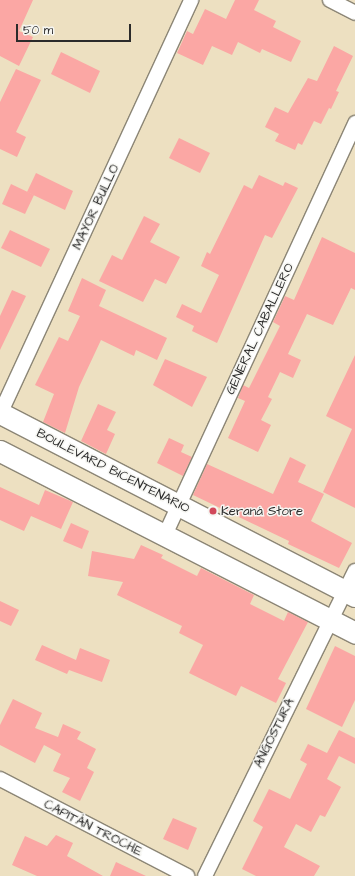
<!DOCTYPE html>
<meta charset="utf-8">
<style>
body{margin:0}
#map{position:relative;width:355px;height:876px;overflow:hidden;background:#ede0c1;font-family:"Architects Daughter",sans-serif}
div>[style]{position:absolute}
.building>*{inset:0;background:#fba7a4}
.roads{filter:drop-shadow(1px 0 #8c8676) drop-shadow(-1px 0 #8c8676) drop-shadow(0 1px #8c8676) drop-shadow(0 -1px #8c8676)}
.street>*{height:14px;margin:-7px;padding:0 7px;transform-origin:7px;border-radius:7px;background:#fff}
.secondary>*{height:21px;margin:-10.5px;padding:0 10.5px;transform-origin:10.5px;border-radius:10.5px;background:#fff}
.dots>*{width:11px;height:11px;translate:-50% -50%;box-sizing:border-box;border:2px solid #f6f6f2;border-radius:50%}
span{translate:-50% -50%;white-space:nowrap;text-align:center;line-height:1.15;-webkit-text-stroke:3px #f6f6f2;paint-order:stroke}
.street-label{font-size:13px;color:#2b2b2b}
.poi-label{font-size:13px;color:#2b2b2b}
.left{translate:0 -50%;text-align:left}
.scale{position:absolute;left:16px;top:24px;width:115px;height:18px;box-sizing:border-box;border:2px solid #2b2b2b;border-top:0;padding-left:5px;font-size:12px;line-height:14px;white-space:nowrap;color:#2b2b2b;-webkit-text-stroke:3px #f6f6f2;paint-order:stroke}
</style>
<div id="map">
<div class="building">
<div style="clip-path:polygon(0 0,33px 0,19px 31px,33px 37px,19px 66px,0 56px)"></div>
<div style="clip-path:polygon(235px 0,259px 0,254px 10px,276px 21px,273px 27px,301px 41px,291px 62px,262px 49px,260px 53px,238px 42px,232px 55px,212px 46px,203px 65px,177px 53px,187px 31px,193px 34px,205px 9px,226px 19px)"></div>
<div style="clip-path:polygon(334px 46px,353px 56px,336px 91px,339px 92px,331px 109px,329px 108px,321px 124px,314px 121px,302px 145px,298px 143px,295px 150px,275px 141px,279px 134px,265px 127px,275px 107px,288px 113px,308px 78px,317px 81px)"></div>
<div style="clip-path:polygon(61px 52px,100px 71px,90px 93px,51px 74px)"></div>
<div style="clip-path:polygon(16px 69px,41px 80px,16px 132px,26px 137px,17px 157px,0 149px,0 102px)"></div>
<div style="clip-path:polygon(179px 138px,210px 153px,200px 173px,169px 158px)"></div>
<div style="clip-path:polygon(36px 173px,73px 191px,65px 210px,27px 192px)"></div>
<div style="clip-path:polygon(259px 175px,283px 186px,285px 182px,298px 188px,272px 238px,265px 235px,217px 343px,192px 331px,194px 326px,176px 317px,182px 304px,201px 313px,219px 275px,201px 266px,207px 252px,210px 254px,244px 185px,252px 189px)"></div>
<div style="clip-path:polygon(11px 184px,34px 195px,25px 214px,2px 204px)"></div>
<div style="clip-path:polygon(144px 216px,160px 224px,150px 242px,180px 257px,166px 284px,155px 279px,143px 302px,99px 281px,112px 255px,122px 260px)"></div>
<div style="clip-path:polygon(10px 230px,50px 249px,41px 267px,1px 248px)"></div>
<div style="clip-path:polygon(322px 237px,355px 253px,355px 290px,351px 288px,333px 325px,307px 314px,288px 354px,301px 360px,293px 378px,280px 372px,268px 397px,272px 399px,261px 420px,271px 425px,258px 452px,228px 438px,245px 401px,238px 398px,243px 385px,249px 388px,280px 326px,273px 322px,285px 296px,294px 300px)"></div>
<div style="clip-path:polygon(82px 278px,106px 290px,99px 306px,167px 338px,157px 360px,136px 350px,134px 356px,101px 340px,79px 387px,65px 433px,43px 422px,54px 394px,35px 385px,59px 337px,68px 341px,80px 316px,68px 311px)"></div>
<div style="clip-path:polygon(12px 290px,26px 296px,0 350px,0 316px)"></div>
<div style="clip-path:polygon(355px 355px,355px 508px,323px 492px,352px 429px,326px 416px)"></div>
<div style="clip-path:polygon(165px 359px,207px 377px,192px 407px,153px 385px)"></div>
<div style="clip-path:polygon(98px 404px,116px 412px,107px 430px,115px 434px,106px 454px,81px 441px)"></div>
<div style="clip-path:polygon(169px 438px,184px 445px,181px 452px,192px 457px,183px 476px,157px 463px)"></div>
<div style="clip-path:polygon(290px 457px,306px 465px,298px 482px,324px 494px,311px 521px,352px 543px,339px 568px,288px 544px,289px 541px,193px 495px,207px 464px,273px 494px)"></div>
<div style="clip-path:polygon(0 487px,39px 505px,45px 490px,73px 502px,61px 529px,31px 516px,24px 531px,0 520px)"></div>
<div style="clip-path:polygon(71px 523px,89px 531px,82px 549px,63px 541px)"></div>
<div style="clip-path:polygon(141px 545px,163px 555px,161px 558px,197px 576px,201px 568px,254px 595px,250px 604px,284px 621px,288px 612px,308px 622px,278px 679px,286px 683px,276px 703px,241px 686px,236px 696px,189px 673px,203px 645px,179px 633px,182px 626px,117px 595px,123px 582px,88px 576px,92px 551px,134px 559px)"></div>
<div style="clip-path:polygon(0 601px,19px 610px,11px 626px,0 621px)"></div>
<div style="clip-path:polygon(42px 645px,76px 660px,80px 648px,110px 660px,102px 682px,69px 670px,67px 674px,35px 660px)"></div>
<div style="clip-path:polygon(335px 646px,355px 656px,355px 700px,342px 727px,306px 709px)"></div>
<div style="clip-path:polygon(13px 699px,42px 713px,35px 728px,58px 737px,63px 724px,81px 732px,77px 739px,96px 749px,87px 768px,94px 772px,80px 801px,62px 792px,70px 778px,53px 771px,61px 754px,44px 745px,35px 763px,0 745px,0 725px)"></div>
<div style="clip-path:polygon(339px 730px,355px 738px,355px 764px,339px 756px,327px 779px,341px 787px,325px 817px,320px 815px,311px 832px,296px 824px,284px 847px,320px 866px,314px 876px,256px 876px,242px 869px,263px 827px,253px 821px,269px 789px,290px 799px,307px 764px,300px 760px,308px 744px,327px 753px)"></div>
<div style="clip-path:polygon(173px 818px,197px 828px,188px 850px,163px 839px)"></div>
<div style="clip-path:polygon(56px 835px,73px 843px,67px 856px,103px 876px,37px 876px,12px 865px,25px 836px,47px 846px)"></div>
<div style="clip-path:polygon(116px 862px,146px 876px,110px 876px)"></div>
</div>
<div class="roads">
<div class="street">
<div style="left:330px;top:0;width:28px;rotate:27deg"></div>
<div style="left:0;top:414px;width:456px;rotate:-65.2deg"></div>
<div style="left:165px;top:535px;width:454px;rotate:-65.2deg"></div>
<div style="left:0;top:779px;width:211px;rotate:27.4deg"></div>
<div style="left:205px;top:876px;width:340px;rotate:-63.8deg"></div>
</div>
<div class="secondary">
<div style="left:0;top:413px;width:399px;rotate:27.3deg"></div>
<div style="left:0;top:451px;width:399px;rotate:27.1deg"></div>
</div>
</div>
<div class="dots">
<div style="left:213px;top:511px;background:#d1495b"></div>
</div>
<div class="street-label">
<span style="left:96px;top:207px;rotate:-65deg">MAYOR BULLO</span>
<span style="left:260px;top:329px;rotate:-65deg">GENERAL CABALLERO</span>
<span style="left:113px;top:471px;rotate:27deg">BOULEVARD BICENTENARIO</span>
<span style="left:274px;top:733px;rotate:-64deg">ANGOSTURA</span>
<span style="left:93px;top:828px;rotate:27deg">CAPITÁN TROCHE</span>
</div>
<div class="poi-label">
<span class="left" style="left:221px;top:511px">Keraná Store</span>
</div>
<div class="scale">50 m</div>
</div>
